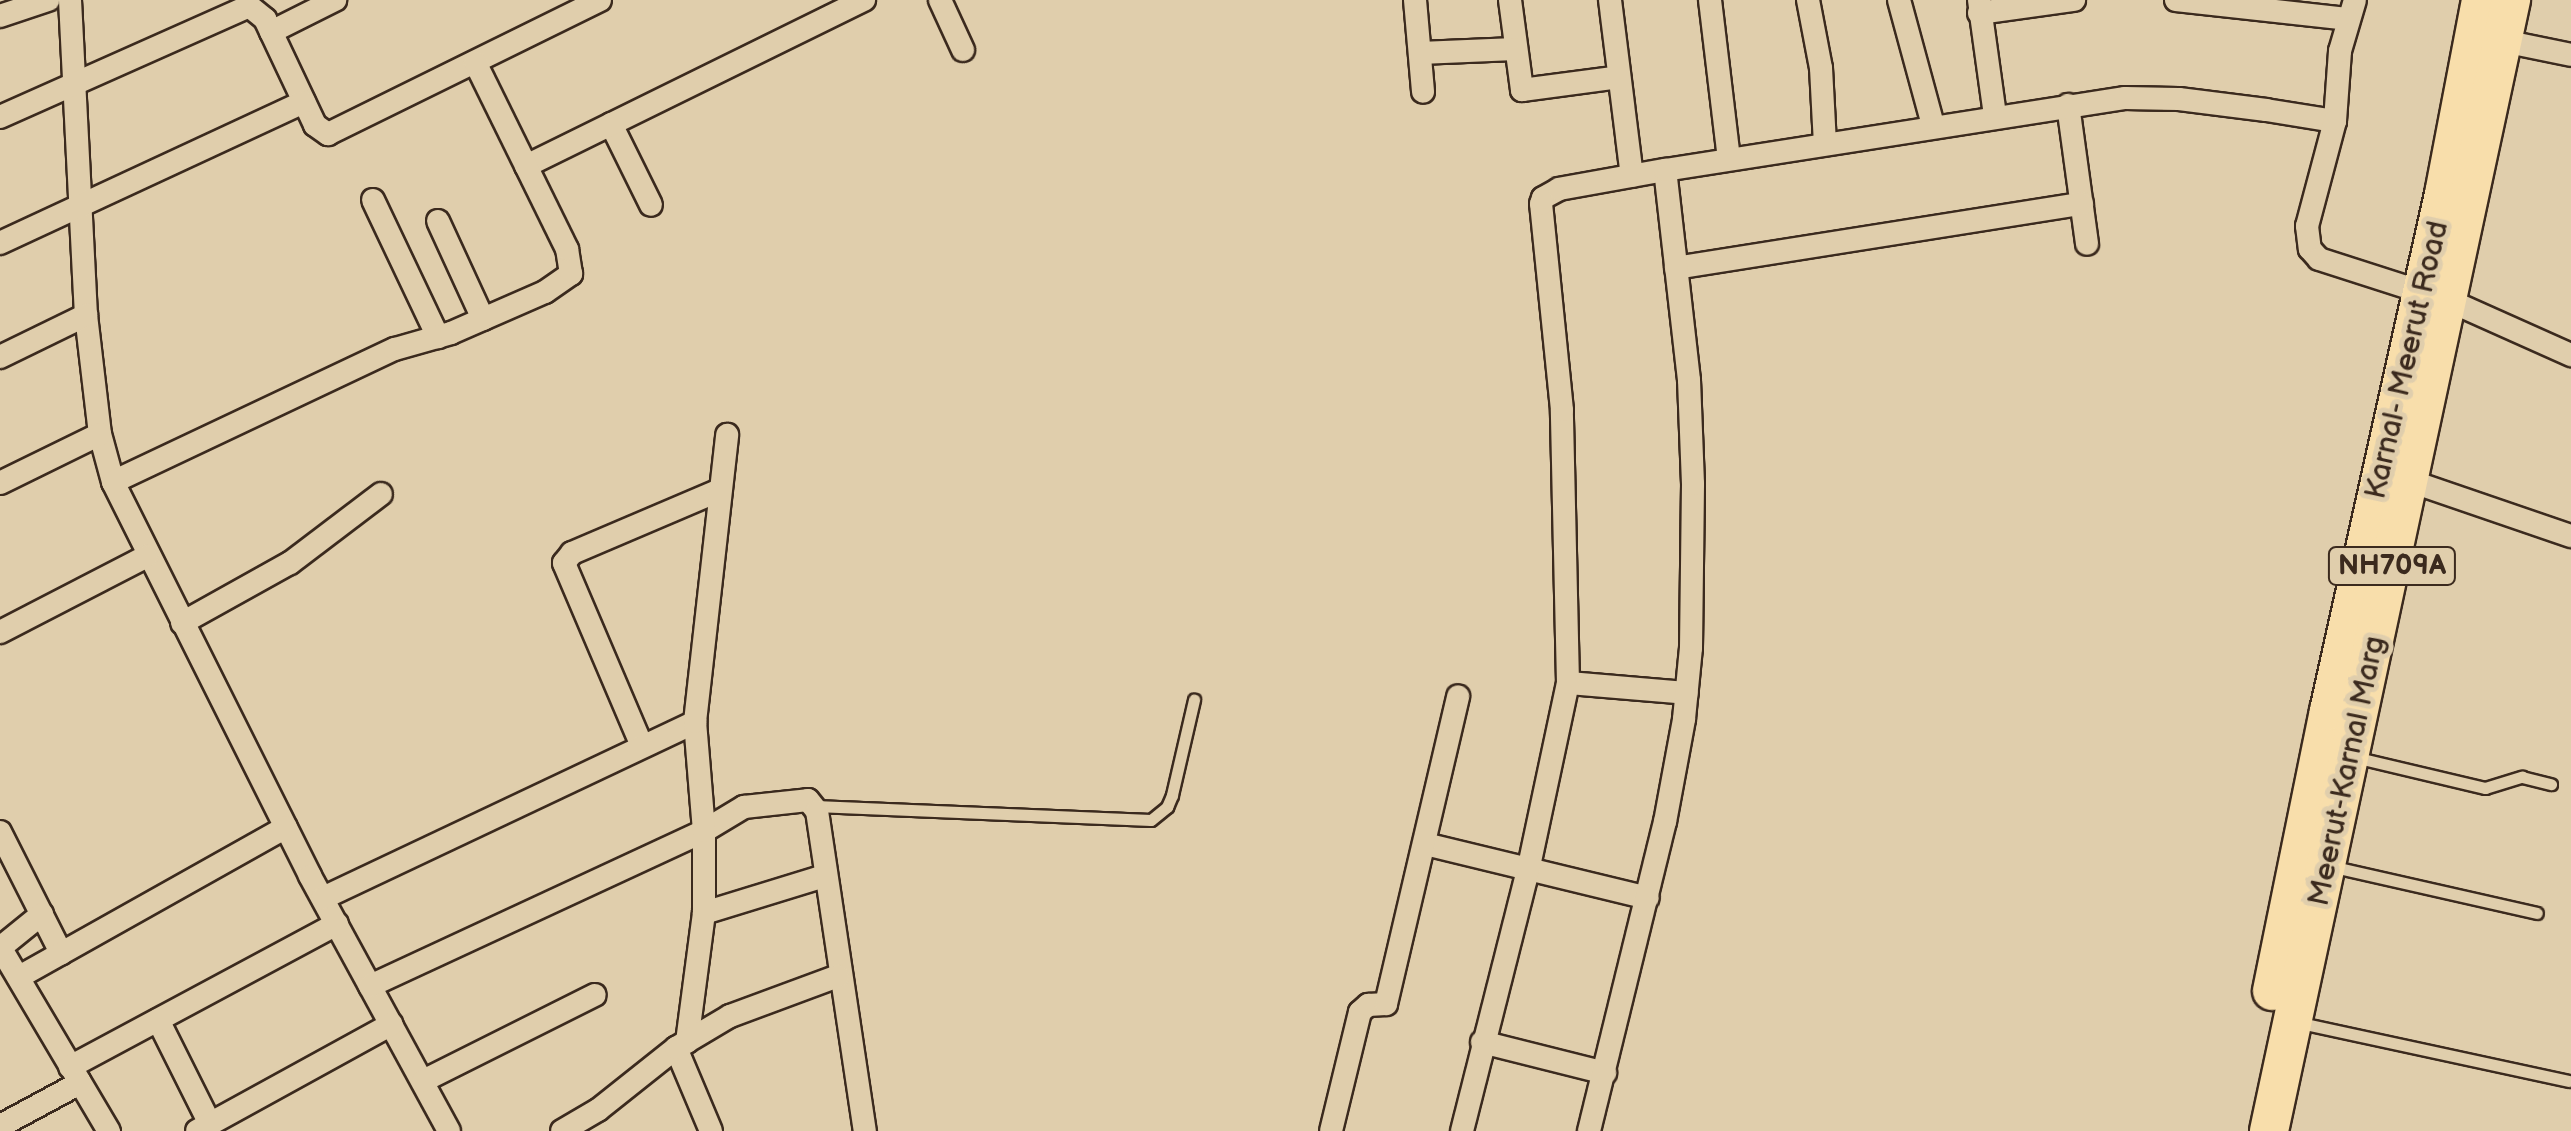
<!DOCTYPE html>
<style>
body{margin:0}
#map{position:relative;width:2571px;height:1131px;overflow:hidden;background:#e0ceac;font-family:"Balsamiq Sans",sans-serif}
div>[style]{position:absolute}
.roads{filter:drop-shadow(2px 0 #3b2a1e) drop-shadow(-2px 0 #3b2a1e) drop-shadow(0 2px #3b2a1e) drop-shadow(0 -2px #3b2a1e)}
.service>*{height:11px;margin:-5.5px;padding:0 5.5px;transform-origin:5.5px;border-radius:5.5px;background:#e0ceac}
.minor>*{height:22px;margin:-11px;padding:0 11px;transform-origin:11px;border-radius:11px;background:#e0ceac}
.trunk>*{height:38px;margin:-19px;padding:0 19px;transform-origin:19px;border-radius:19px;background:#f8deab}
span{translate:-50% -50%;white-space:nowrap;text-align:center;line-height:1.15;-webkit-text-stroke:10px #e0ceac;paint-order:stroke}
.shield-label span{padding:2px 8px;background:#e0ceac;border:2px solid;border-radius:8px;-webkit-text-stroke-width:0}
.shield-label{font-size:28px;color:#3b2a1e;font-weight:700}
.street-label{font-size:30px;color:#3b2a1e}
</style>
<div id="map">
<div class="roads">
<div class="service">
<div style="left:2354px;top:757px;width:135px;rotate:13.3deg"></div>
<div style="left:2485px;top:788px;width:39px;rotate:-17deg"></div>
<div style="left:2522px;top:777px;width:30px;rotate:14deg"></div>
<div style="left:815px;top:806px;width:336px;rotate:2.4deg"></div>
<div style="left:1151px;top:820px;width:21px;rotate:-39deg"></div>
<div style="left:1167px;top:807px;width:13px;rotate:-67deg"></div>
<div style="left:1172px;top:795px;width:98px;rotate:-77deg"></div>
<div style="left:2330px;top:866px;width:212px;rotate:12.8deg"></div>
<div style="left:2296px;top:1022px;width:279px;rotate:12.2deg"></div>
</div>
<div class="minor">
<div style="left:70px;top:0;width:315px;rotate:87.1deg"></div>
<div style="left:86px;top:315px;width:120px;rotate:83.3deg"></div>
<div style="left:100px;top:434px;width:50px;rotate:74.8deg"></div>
<div style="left:113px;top:482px;width:441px;rotate:63.4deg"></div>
<div style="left:310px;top:876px;width:290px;rotate:61.4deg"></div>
<div style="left:940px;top:0;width:55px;rotate:65.3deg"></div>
<div style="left:1415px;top:0;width:92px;rotate:85deg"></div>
<div style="left:1510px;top:0;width:91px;rotate:82.4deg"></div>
<div style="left:1522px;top:90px;width:98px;rotate:-7.6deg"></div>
<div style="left:1610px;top:0;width:177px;rotate:82.9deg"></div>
<div style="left:1710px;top:0;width:160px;rotate:83.2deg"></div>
<div style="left:1808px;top:0;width:69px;rotate:79.2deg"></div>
<div style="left:1821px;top:68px;width:76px;rotate:87deg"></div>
<div style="left:1899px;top:0;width:130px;rotate:74.8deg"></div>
<div style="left:1979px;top:0;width:116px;rotate:82.1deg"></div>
<div style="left:2176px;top:0;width:172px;rotate:6.3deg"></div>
<div style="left:1979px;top:13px;width:96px;rotate:-7.8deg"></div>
<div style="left:0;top:16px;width:51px;rotate:-18.4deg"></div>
<div style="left:271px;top:32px;width:72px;rotate:-26.6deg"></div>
<div style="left:2503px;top:41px;width:69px;rotate:11.6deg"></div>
<div style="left:1420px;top:53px;width:95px;rotate:-2.4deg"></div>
<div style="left:2068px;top:105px;width:140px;rotate:82.2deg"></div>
<div style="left:0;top:117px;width:273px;rotate:-24deg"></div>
<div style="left:249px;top:6px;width:21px;rotate:39deg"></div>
<div style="left:265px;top:19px;width:117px;rotate:64.7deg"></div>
<div style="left:315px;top:125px;width:16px;rotate:35deg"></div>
<div style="left:328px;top:134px;width:303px;rotate:-26.2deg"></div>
<div style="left:2335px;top:121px;width:70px;rotate:-85.9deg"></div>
<div style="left:2340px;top:51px;width:53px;rotate:-73.6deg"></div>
<div style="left:611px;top:124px;width:90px;rotate:63.7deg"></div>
<div style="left:526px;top:166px;width:377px;rotate:-26.2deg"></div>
<div style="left:373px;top:200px;width:152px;rotate:64.6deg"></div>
<div style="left:438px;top:221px;width:108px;rotate:65.3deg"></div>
<div style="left:0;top:243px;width:335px;rotate:-24.9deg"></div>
<div style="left:1676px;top:268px;width:411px;rotate:-9deg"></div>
<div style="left:2450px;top:301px;width:133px;rotate:24.1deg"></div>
<div style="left:0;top:357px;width:96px;rotate:-26deg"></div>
<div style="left:2410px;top:481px;width:170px;rotate:18.9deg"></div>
<div style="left:113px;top:482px;width:312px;rotate:-25.3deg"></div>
<div style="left:395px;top:349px;width:58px;rotate:-15.9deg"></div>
<div style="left:451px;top:333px;width:103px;rotate:-23.6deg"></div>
<div style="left:545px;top:292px;width:32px;rotate:-35deg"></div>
<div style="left:571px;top:274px;width:25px;rotate:-99deg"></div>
<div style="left:567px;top:249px;width:208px;rotate:-116.2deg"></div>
<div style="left:0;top:483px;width:111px;rotate:-26.1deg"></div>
<div style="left:182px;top:623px;width:124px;rotate:-29.1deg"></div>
<div style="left:290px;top:563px;width:114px;rotate:-37.2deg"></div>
<div style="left:0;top:632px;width:165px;rotate:-27.3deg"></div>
<div style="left:1568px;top:683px;width:119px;rotate:4.8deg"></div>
<div style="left:642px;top:746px;width:199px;rotate:-113.1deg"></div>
<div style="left:564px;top:563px;width:13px;rotate:-51deg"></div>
<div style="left:572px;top:553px;width:161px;rotate:-23.1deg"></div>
<div style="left:0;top:832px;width:136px;rotate:63.2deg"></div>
<div style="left:1425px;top:844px;width:229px;rotate:13.6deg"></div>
<div style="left:323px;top:898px;width:412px;rotate:-25.3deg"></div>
<div style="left:704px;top:913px;width:126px;rotate:-17.1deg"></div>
<div style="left:0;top:947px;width:214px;rotate:59.4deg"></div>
<div style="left:0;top:948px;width:54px;rotate:-39deg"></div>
<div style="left:19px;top:977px;width:306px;rotate:-29.3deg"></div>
<div style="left:370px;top:986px;width:368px;rotate:-24.9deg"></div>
<div style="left:704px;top:831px;width:47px;rotate:-31deg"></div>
<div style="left:744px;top:807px;width:64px;rotate:-6.2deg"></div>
<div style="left:808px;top:800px;width:14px;rotate:51deg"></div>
<div style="left:817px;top:811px;width:324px;rotate:81.5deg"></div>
<div style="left:158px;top:1020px;width:116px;rotate:63.4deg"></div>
<div style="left:687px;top:1042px;width:130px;rotate:-82.5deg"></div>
<div style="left:704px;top:913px;width:82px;rotate:-90deg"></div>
<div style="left:704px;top:831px;width:109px;rotate:-94.7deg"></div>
<div style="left:695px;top:722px;width:289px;rotate:-83.6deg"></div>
<div style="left:1482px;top:1042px;width:127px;rotate:14.1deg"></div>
<div style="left:676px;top:1048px;width:90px;rotate:67.1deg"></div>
<div style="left:70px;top:1067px;width:303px;rotate:-28.2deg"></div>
<div style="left:423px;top:1081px;width:192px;rotate:-26.6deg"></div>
<div style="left:0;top:1126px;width:91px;rotate:-28.3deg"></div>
<div style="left:197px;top:1131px;width:222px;rotate:-28.8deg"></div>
<div style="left:562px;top:1131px;width:42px;rotate:-30.3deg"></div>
<div style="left:598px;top:1110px;width:100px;rotate:-38.5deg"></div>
<div style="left:676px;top:1048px;width:63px;rotate:-30.7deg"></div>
<div style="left:730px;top:1016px;width:115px;rotate:-20.3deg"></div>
<div style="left:1331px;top:1131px;width:122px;rotate:-76.3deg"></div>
<div style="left:1360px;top:1012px;width:11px;rotate:-41deg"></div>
<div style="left:1368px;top:1005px;width:18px;rotate:-3deg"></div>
<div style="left:1386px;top:1004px;width:316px;rotate:-76.8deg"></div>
<div style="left:1462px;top:1131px;width:268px;rotate:-75.8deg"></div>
<div style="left:1528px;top:871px;width:192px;rotate:-78deg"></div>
<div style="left:1568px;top:683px;width:273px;rotate:-91.3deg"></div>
<div style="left:1562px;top:410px;width:207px;rotate:-95.8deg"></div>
<div style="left:1541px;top:204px;width:6px;rotate:-72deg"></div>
<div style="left:1543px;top:198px;width:18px;rotate:-29deg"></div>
<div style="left:1559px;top:189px;width:108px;rotate:-10.2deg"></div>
<div style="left:1589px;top:1131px;width:318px;rotate:-76.2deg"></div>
<div style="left:1665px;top:822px;width:105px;rotate:-79.5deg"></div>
<div style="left:1684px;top:719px;width:71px;rotate:-84.4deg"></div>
<div style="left:1691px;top:648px;width:164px;rotate:-89.3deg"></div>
<div style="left:1693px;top:484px;width:104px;rotate:-92.2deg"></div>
<div style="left:1689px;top:380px;width:211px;rotate:-96.5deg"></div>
<div style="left:1665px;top:170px;width:466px;rotate:-8.9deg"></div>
<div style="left:2125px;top:98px;width:54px;rotate:1.1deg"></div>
<div style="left:2179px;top:99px;width:88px;rotate:7.2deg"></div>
<div style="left:2266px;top:110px;width:70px;rotate:9.1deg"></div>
<div style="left:2335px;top:121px;width:109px;rotate:104.9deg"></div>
<div style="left:2307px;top:226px;width:23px;rotate:83deg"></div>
<div style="left:2310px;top:249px;width:13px;rotate:48deg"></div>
<div style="left:2319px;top:259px;width:108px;rotate:17.8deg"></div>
</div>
<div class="trunk">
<div style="left:2272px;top:991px;width:286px;rotate:-78.5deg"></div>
<div style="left:2329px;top:711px;width:530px;rotate:-77.46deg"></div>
<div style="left:2444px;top:194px;width:197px;rotate:-79.2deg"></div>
<div style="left:2269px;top:1131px;width:1157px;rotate:-77.92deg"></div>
</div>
</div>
<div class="shield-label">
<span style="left:2392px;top:566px">NH709A</span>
</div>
<div class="street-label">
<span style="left:2407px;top:360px;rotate:-77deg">Karnal- Meerut Road</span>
<span style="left:2347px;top:771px;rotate:-78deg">Meerut-Karnal Marg</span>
</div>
</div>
